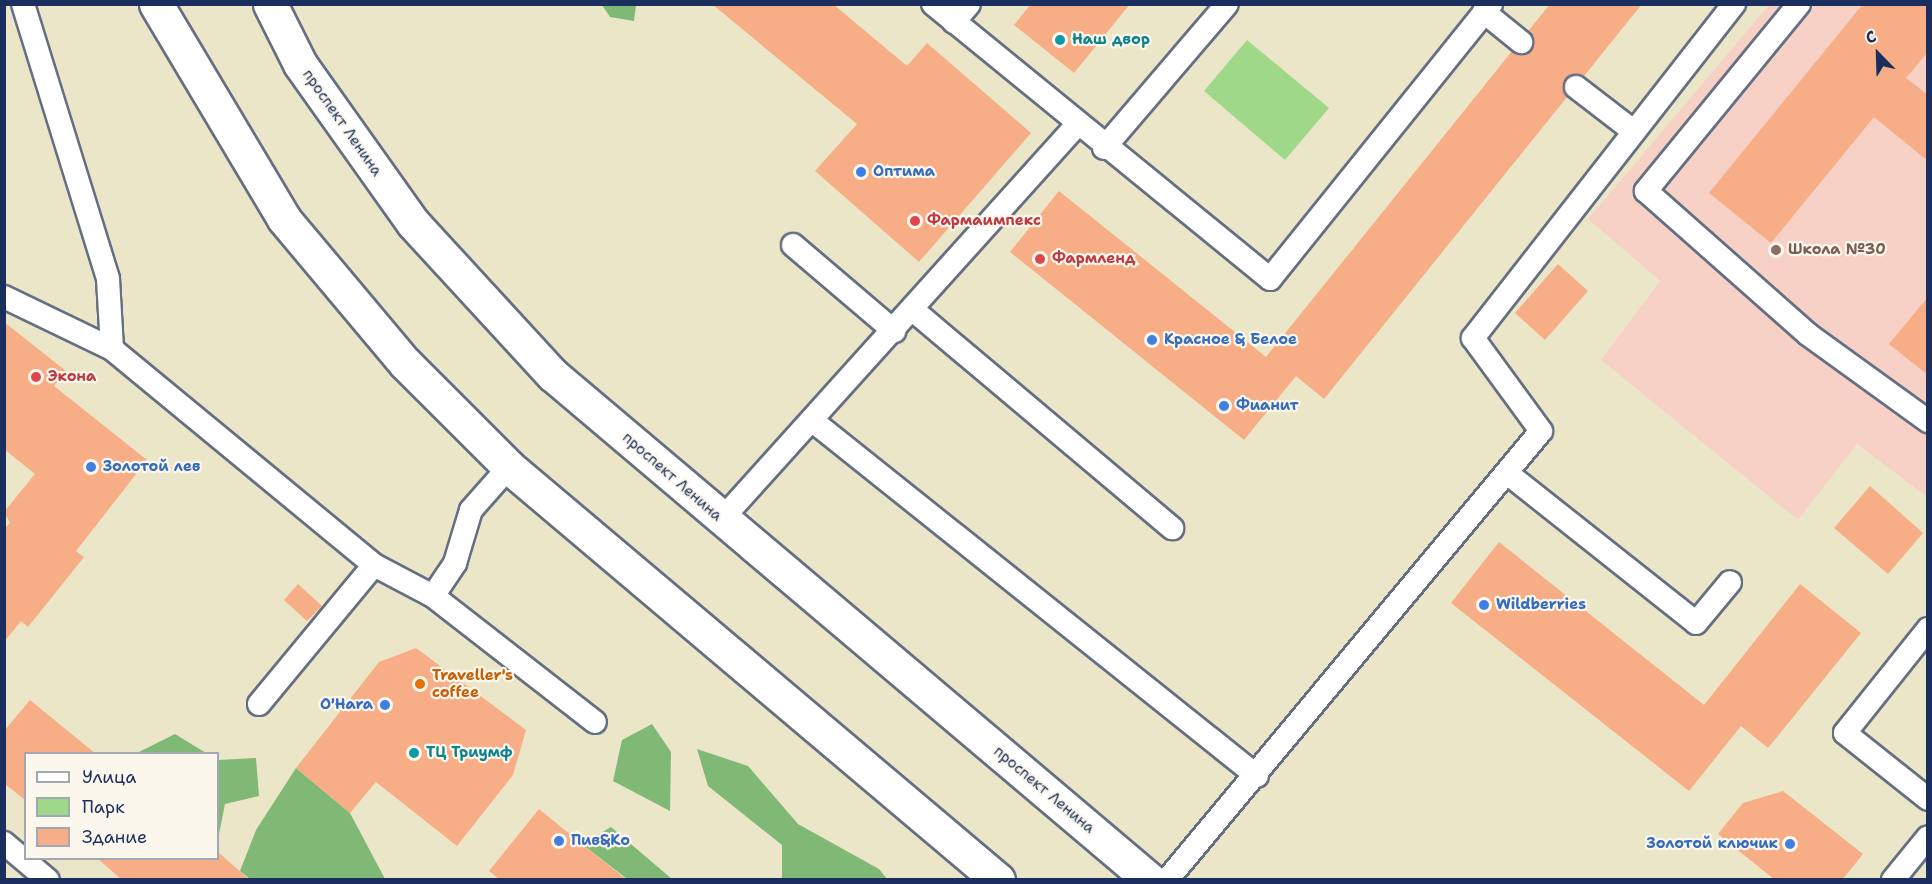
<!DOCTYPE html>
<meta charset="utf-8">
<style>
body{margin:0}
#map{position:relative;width:1932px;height:884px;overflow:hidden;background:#ece6c8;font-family:"Shantell Sans",sans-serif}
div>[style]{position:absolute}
.built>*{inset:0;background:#f7d1c6}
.green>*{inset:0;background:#a0d88a}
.forest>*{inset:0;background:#80b876}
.building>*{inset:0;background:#f7ad85}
.roads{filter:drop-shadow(2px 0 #646f83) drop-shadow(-2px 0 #646f83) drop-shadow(0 2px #646f83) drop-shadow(0 -2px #646f83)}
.service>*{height:22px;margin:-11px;padding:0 11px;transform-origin:11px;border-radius:11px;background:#fff}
.primary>*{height:33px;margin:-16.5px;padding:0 16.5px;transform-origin:16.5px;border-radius:16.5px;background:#fff}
.dots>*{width:16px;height:16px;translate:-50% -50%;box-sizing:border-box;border:3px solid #fbf7ec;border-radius:50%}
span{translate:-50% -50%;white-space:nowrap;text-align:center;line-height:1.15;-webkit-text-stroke:4.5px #fbf7ec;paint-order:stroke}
.culture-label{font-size:15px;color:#0d838f;font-weight:700}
.left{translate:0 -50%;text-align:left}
.street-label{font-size:15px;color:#1b2f5e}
.shop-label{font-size:15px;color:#366cbe;font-weight:700}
.right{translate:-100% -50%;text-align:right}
.health-label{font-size:15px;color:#be3a42;font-weight:700}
.education-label{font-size:15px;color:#785e54;font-weight:700}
.food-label{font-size:15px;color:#c56008;font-weight:700}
.frame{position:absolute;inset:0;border:6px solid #1b2f5e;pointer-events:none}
.legend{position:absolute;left:24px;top:752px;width:195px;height:108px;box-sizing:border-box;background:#fbf7ec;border:2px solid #a1a7b3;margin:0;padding:8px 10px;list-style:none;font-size:18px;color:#1b2f5e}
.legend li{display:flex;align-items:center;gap:12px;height:30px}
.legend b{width:30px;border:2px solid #a1a7b3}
.north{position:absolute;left:1848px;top:24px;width:60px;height:60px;-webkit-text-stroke:4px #fbf7ec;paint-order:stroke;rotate:337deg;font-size:16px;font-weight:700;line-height:24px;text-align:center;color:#1b2f5e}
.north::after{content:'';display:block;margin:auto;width:21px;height:27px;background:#1b2f5e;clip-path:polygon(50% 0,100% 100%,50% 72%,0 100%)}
</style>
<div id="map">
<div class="built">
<div style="clip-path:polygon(1769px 5px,1927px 5px,1927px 497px,1857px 444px,1798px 520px,1601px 360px,1660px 281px,1588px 219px)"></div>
</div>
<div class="green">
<div style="clip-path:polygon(1247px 40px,1329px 108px,1285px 160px,1204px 91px)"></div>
</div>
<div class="forest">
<div style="clip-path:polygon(602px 5px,636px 5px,634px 21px,610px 17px)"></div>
<div style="clip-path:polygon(652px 724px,671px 752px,670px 811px,613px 781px,622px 740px)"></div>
<div style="clip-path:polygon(175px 734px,206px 753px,137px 753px)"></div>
<div style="clip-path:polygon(697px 749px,748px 766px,798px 824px,879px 869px,887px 879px,782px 879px,782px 845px,708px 786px)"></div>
<div style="clip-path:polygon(256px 758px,259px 796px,225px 804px,218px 839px,218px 760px)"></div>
<div style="clip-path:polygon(296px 768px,350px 813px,385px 879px,250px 879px,240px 871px,256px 830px)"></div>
<div style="clip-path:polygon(611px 827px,672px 879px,627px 879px,582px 844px)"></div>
</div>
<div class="building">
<div style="clip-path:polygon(712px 4px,833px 4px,907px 66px,927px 43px,1031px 133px,919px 262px,815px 171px,857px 124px)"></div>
<div style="clip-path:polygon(1031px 4px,1130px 4px,1074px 73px,1014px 25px)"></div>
<div style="clip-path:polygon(1550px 4px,1642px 4px,1324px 399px,1296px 376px,1244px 440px,1010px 252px,1059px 191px,1266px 357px)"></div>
<div style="clip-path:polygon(1863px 4px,1928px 4px,1928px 52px,1906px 78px,1928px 95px,1928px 161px,1874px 117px,1771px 243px,1709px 193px)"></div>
<div style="clip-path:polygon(1558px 264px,1588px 291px,1545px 340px,1515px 313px)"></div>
<div style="clip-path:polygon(1928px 297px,1928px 375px,1889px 344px)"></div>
<div style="clip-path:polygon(4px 322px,66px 371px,54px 386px,147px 460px,76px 551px,84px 557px,28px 627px,21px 621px,4px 642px,4px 529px,10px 523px,4px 512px,35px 474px,4px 449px)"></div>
<div style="clip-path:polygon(1870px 486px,1923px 533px,1888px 574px,1834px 528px)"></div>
<div style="clip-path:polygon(1499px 542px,1704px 705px,1800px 584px,1861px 633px,1768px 748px,1741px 726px,1689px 791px,1451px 603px)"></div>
<div style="clip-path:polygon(298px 584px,322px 606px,307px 621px,284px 600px)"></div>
<div style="clip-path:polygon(416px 648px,526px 730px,513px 775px,457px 846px,376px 782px,350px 813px,296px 768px,379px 662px)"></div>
<div style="clip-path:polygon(30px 700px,96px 754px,26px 754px,26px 801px,4px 783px,4px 731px)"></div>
<div style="clip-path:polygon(1783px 791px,1863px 854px,1842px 880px,1775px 880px,1718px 834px,1743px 803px)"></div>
<div style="clip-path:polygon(539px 809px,582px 844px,627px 880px,500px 880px,489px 871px)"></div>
<div style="clip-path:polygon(218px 852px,250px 880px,122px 880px,97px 858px,218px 858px)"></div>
</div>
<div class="roads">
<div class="service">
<div style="left:23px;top:4px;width:288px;rotate:72.8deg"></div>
<div style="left:108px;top:279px;width:70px;rotate:86.7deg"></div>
<div style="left:112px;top:349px;width:340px;rotate:39.5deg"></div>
<div style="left:374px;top:565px;width:67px;rotate:27.7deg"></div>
<div style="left:433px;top:596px;width:205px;rotate:37.9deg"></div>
<div style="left:933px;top:4px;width:435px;rotate:39.2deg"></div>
<div style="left:1270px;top:279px;width:353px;rotate:-51.2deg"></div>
<div style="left:1799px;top:4px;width:242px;rotate:129.3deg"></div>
<div style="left:1646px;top:191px;width:217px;rotate:41.5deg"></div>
<div style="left:1809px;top:335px;width:147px;rotate:35.9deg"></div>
<div style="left:1484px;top:12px;width:48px;rotate:39deg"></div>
<div style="left:954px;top:22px;width:23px;rotate:-50deg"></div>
<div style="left:1576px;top:87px;width:71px;rotate:37.5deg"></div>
<div style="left:1104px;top:148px;width:189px;rotate:-49.5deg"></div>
<div style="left:793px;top:245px;width:133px;rotate:40.4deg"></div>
<div style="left:4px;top:297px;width:120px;rotate:25.7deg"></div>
<div style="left:913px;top:310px;width:339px;rotate:40.1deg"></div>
<div style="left:814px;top:422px;width:567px;rotate:38.63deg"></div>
<div style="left:1507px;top:473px;width:241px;rotate:38.4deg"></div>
<div style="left:1696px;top:623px;width:53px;rotate:-50.3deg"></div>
<div style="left:722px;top:519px;width:529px;rotate:-47.99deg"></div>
<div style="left:433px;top:596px;width:40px;rotate:-56deg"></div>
<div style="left:455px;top:563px;width:55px;rotate:-73.2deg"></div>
<div style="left:471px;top:510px;width:57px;rotate:-48.5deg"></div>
<div style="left:1928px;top:629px;width:133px;rotate:128.6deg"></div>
<div style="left:1845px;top:733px;width:106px;rotate:38.5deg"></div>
<div style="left:259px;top:704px;width:180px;rotate:-50.4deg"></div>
<div style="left:4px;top:843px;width:57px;rotate:40.1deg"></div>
<div style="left:1167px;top:880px;width:584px;rotate:-50.21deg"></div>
<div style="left:1541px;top:431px;width:115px;rotate:-126.2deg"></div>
<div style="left:1473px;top:338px;width:424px;rotate:-52deg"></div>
<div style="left:1893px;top:880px;width:55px;rotate:-50.9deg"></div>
</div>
<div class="primary">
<div style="left:156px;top:4px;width:250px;rotate:59.2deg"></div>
<div style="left:284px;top:219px;width:188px;rotate:50deg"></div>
<div style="left:405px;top:363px;width:147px;rotate:45deg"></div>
<div style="left:509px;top:467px;width:640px;rotate:40.18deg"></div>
<div style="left:270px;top:4px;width:67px;rotate:63.4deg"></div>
<div style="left:300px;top:64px;width:195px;rotate:54.6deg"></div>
<div style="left:413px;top:223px;width:207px;rotate:47.4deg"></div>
<div style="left:553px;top:375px;width:782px;rotate:40.23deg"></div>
</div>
</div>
<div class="dots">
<div style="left:1060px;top:40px;background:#0f9aa8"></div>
<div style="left:861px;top:172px;background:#3f7fe0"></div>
<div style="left:915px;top:221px;background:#e0444e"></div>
<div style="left:1776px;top:250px;background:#8d6e63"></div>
<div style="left:1040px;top:259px;background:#e0444e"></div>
<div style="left:1152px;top:340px;background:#3f7fe0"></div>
<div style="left:36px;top:377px;background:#e0444e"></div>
<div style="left:1224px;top:406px;background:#3f7fe0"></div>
<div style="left:91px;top:467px;background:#3f7fe0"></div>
<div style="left:1484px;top:605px;background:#3f7fe0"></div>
<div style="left:420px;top:684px;background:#e8710a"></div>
<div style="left:385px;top:705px;background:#3f7fe0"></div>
<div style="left:414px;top:753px;background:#0f9aa8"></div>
<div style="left:559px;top:841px;background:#3f7fe0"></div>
<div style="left:1790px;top:844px;background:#3f7fe0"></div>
</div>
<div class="culture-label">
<span class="left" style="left:1072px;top:40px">Наш двор</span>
<span class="left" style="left:426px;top:753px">ТЦ Триумф</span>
</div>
<div class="street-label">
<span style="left:342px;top:123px;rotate:55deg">проспект Ленина</span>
<span style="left:672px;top:477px;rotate:41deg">проспект Ленина</span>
<span style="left:1044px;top:790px;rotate:40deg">проспект Ленина</span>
</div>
<div class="shop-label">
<span class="left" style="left:873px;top:172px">Оптима</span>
<span class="left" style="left:1164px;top:340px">Красное &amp; Белое</span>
<span class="left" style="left:1236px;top:406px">Фианит</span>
<span class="left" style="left:103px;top:467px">Золотой лев</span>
<span class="left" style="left:1496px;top:605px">Wildberries</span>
<span class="right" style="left:373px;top:705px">O'Hara</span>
<span class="left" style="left:571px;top:841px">Пив&amp;Ко</span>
<span class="right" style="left:1778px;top:844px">Золотой ключик</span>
</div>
<div class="health-label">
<span class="left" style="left:927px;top:221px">Фармаимпекс</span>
<span class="left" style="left:1052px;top:259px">Фармленд</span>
<span class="left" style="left:48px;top:377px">Экона</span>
</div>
<div class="education-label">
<span class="left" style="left:1788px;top:250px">Школа №30</span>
</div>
<div class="food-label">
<span class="left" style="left:432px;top:684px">Traveller's<br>coffee</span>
</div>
<div class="frame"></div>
<ul class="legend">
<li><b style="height:8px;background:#fff"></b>Улица</li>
<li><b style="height:16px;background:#a0d88a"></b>Парк</li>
<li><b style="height:16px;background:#f7ad85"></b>Здание</li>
</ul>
<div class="north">С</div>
</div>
